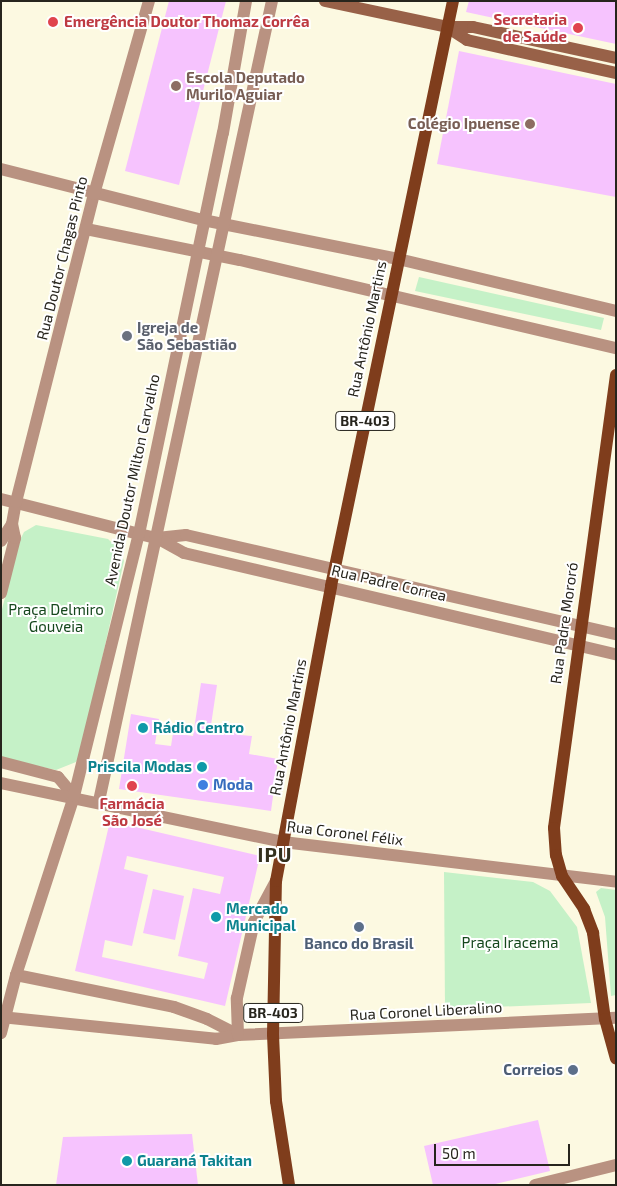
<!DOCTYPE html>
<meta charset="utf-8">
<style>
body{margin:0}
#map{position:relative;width:617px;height:1186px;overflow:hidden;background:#fcf9e1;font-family:"Exo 2",sans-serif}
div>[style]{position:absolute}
.green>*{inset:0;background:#c5f1c7}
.building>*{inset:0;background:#f6c3fe}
.street>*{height:12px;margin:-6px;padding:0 6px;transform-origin:6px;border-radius:6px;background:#b99281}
.secondary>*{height:12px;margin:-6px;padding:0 6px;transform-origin:6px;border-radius:6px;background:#986148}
.primary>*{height:12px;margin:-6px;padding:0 6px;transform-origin:6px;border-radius:6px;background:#7f3d1c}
.dots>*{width:14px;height:14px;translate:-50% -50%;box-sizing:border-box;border:2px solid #fff;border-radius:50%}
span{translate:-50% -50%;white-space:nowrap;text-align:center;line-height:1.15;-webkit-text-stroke:4px #fff;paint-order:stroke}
.shield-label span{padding:1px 4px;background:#fff;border:1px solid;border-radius:4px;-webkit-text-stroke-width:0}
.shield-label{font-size:14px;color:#27251d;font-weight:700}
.health-label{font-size:15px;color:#be3a42;font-weight:700}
.right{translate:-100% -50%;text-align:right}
.left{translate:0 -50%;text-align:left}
.education-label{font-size:15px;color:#785e54;font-weight:700}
.street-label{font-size:15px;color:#27251d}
.worship-label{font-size:15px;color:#5b616d;font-weight:700}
.park-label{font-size:15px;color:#15471c}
.culture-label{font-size:15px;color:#0d838f;font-weight:700}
.shop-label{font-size:15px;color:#366cbe;font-weight:700}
.service-label{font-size:15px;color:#4e5e75;font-weight:700}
.district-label{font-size:20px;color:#34301e;font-weight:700;letter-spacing:1px}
.frame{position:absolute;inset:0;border:2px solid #27251d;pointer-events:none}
.scale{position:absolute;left:434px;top:1144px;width:136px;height:22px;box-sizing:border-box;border:2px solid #27251d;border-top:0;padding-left:6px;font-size:15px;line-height:18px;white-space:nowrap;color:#27251d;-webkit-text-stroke:4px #fff;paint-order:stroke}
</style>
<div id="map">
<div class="green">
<div style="clip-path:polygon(419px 277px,604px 318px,601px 330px,415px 291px)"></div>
<div style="clip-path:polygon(36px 525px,108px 539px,120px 550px,124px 561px,80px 757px,76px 762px,56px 770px,1px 758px,1px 613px,20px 540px,24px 532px)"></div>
<div style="clip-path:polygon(444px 872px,533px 882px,550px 891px,577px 927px,591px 1003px,445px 1009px)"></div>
<div style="clip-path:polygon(601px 888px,616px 890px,616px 995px,611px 996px,605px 917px,596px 892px)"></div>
</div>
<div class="building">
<div style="clip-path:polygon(169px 1px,226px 1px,179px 185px,125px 171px)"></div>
<div style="clip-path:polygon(469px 1px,616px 1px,616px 44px,466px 12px)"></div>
<div style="clip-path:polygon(459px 51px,616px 84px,616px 197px,437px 164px)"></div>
<div style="clip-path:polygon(201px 683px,217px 685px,211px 725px,241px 730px,240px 735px,252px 736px,249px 754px,278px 759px,271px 811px,119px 789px,131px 714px,159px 719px,155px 744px,171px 746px,173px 733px,193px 736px)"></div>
<div style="clip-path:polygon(evenodd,110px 821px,260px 856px,225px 1006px,75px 971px,110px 821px,127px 856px,224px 877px,220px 894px,193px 888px,178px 956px,208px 963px,204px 979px,102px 957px,105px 940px,132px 946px,148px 875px,124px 869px,127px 856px)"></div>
<div style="clip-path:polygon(153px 889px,184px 896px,175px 940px,143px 933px)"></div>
<div style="clip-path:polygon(538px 1120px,550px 1171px,491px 1185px,433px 1185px,424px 1146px)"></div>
<div style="clip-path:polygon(192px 1134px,198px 1185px,56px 1185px,63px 1137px)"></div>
</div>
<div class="street">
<div style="left:1px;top:169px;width:208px;rotate:14.2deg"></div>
<div style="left:203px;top:220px;width:199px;rotate:11.3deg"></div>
<div style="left:398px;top:259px;width:224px;rotate:13.4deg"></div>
<div style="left:86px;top:229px;width:157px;rotate:11.4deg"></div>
<div style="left:240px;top:260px;width:386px;rotate:13.2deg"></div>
<div style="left:1px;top:499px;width:142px;rotate:14.2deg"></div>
<div style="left:139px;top:534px;width:18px;rotate:13deg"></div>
<div style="left:157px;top:538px;width:29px;rotate:-6deg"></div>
<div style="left:186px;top:535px;width:441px;rotate:13deg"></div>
<div style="left:157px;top:538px;width:31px;rotate:29deg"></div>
<div style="left:184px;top:553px;width:444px;rotate:13.2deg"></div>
<div style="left:1px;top:541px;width:20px;rotate:-57deg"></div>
<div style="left:1px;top:593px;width:57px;rotate:-75.7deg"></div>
<div style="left:15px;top:538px;width:14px;rotate:-102deg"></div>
<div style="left:12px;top:524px;width:22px;rotate:-80deg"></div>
<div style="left:16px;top:502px;width:318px;rotate:-75.8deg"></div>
<div style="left:94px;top:194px;width:201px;rotate:-74.1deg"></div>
<div style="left:1px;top:762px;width:59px;rotate:14.7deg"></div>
<div style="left:58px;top:777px;width:25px;rotate:50deg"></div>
<div style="left:1px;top:783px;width:288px;rotate:11.8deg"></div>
<div style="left:283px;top:842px;width:335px;rotate:6.8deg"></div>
<div style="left:99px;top:801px;width:818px;rotate:-77.8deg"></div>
<div style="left:16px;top:975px;width:161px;rotate:11.4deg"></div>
<div style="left:174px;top:1007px;width:35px;rotate:20deg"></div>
<div style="left:207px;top:1019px;width:35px;rotate:27deg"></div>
<div style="left:1px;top:1017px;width:216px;rotate:5.8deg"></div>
<div style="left:216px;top:1039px;width:22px;rotate:-10deg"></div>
<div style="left:238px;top:1035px;width:378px;rotate:-2.6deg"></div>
<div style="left:1px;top:1033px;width:60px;rotate:-75.5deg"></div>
<div style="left:16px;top:975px;width:188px;rotate:-72deg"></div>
<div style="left:74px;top:796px;width:270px;rotate:-76.1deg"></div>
<div style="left:139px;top:534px;width:410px;rotate:-78.2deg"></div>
<div style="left:223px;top:133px;width:134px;rotate:-80.1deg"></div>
<div style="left:238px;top:1035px;width:37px;rotate:-92deg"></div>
<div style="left:237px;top:998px;width:78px;rotate:-77.4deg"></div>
<div style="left:254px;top:922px;width:47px;rotate:-61.8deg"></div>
<div style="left:535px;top:1185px;width:83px;rotate:-13.9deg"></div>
</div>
<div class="secondary">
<div style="left:325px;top:1px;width:125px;rotate:12deg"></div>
<div style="left:447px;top:27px;width:26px"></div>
<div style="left:473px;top:27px;width:146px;rotate:12.2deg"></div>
<div style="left:447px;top:27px;width:24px;rotate:33deg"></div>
<div style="left:467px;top:40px;width:153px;rotate:12.5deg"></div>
</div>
<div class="primary">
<div style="left:616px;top:375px;width:457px;rotate:97.8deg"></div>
<div style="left:554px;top:828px;width:27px;rotate:86deg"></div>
<div style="left:556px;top:855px;width:22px;rotate:74deg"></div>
<div style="left:562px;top:876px;width:40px;rotate:56deg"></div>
<div style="left:584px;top:909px;width:26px;rotate:69deg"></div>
<div style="left:593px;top:933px;width:87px;rotate:82.1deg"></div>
<div style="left:605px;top:1019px;width:41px;rotate:74.6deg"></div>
<div style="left:289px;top:1185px;width:85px;rotate:-98.8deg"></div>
<div style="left:276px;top:1101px;width:67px;rotate:-92.6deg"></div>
<div style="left:273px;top:1034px;width:153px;rotate:-88.9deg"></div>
<div style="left:276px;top:881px;width:300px;rotate:-79.4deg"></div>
<div style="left:331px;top:586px;width:598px;rotate:-78.22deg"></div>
</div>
<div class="dots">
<div style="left:53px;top:22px;background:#e0444e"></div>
<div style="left:578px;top:28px;background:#e0444e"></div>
<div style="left:176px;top:86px;background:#8d6e63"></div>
<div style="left:530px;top:124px;background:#8d6e63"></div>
<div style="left:127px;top:336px;background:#6b7280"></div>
<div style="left:143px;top:728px;background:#0f9aa8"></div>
<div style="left:202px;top:767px;background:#0f9aa8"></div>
<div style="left:203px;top:785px;background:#3f7fe0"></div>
<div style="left:132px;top:786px;background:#e0444e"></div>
<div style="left:216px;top:917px;background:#0f9aa8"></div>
<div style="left:359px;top:927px;background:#5c6f8a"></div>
<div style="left:573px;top:1070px;background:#5c6f8a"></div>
<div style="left:127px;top:1161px;background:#0f9aa8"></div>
</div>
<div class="shield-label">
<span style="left:365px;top:421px">BR-403</span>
<span style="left:273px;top:1013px">BR-403</span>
</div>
<div class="health-label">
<span class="right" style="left:567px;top:28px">Secretaria<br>de Saúde</span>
<span class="left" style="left:64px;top:22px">Emergência Doutor Thomaz Corrêa</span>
<span style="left:132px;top:812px">Farmácia<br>São José</span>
</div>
<div class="education-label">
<span class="left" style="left:186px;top:86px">Escola Deputado<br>Murilo Aguiar</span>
<span class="right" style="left:520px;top:124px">Colégio Ipuense</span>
</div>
<div class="street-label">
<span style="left:62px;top:258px;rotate:-76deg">Rua Doutor Chagas Pinto</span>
<span style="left:367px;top:329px;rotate:-78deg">Rua Antônio Martins</span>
<span style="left:132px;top:480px;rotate:-78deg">Avenida Doutor Milton Carvalho</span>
<span style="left:389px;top:583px;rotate:13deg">Rua Padre Correa</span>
<span style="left:564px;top:623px;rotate:-82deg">Rua Padre Mororó</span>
<span style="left:288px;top:727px;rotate:-79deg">Rua Antônio Martins</span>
<span style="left:345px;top:833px;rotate:7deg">Rua Coronel Félix</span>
<span style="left:426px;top:1011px;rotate:-3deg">Rua Coronel Liberalino</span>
</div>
<div class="worship-label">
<span class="left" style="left:137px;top:336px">Igreja de<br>São Sebastião</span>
</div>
<div class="park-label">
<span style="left:56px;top:618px">Praça Delmiro<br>Gouveia</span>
<span style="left:510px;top:943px">Praça Iracema</span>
</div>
<div class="culture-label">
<span class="left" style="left:153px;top:728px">Rádio Centro</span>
<span class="right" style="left:192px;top:767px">Priscila Modas</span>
<span class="left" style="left:226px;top:917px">Mercado<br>Municipal</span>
<span class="left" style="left:137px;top:1161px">Guaraná Takitan</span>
</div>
<div class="shop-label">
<span class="left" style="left:213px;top:785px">Moda</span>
</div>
<div class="service-label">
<span style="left:359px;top:944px">Banco do Brasil</span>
<span class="right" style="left:563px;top:1070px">Correios</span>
</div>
<div class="district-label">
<span style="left:275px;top:854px">IPU</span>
</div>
<div class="frame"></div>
<div class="scale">50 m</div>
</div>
